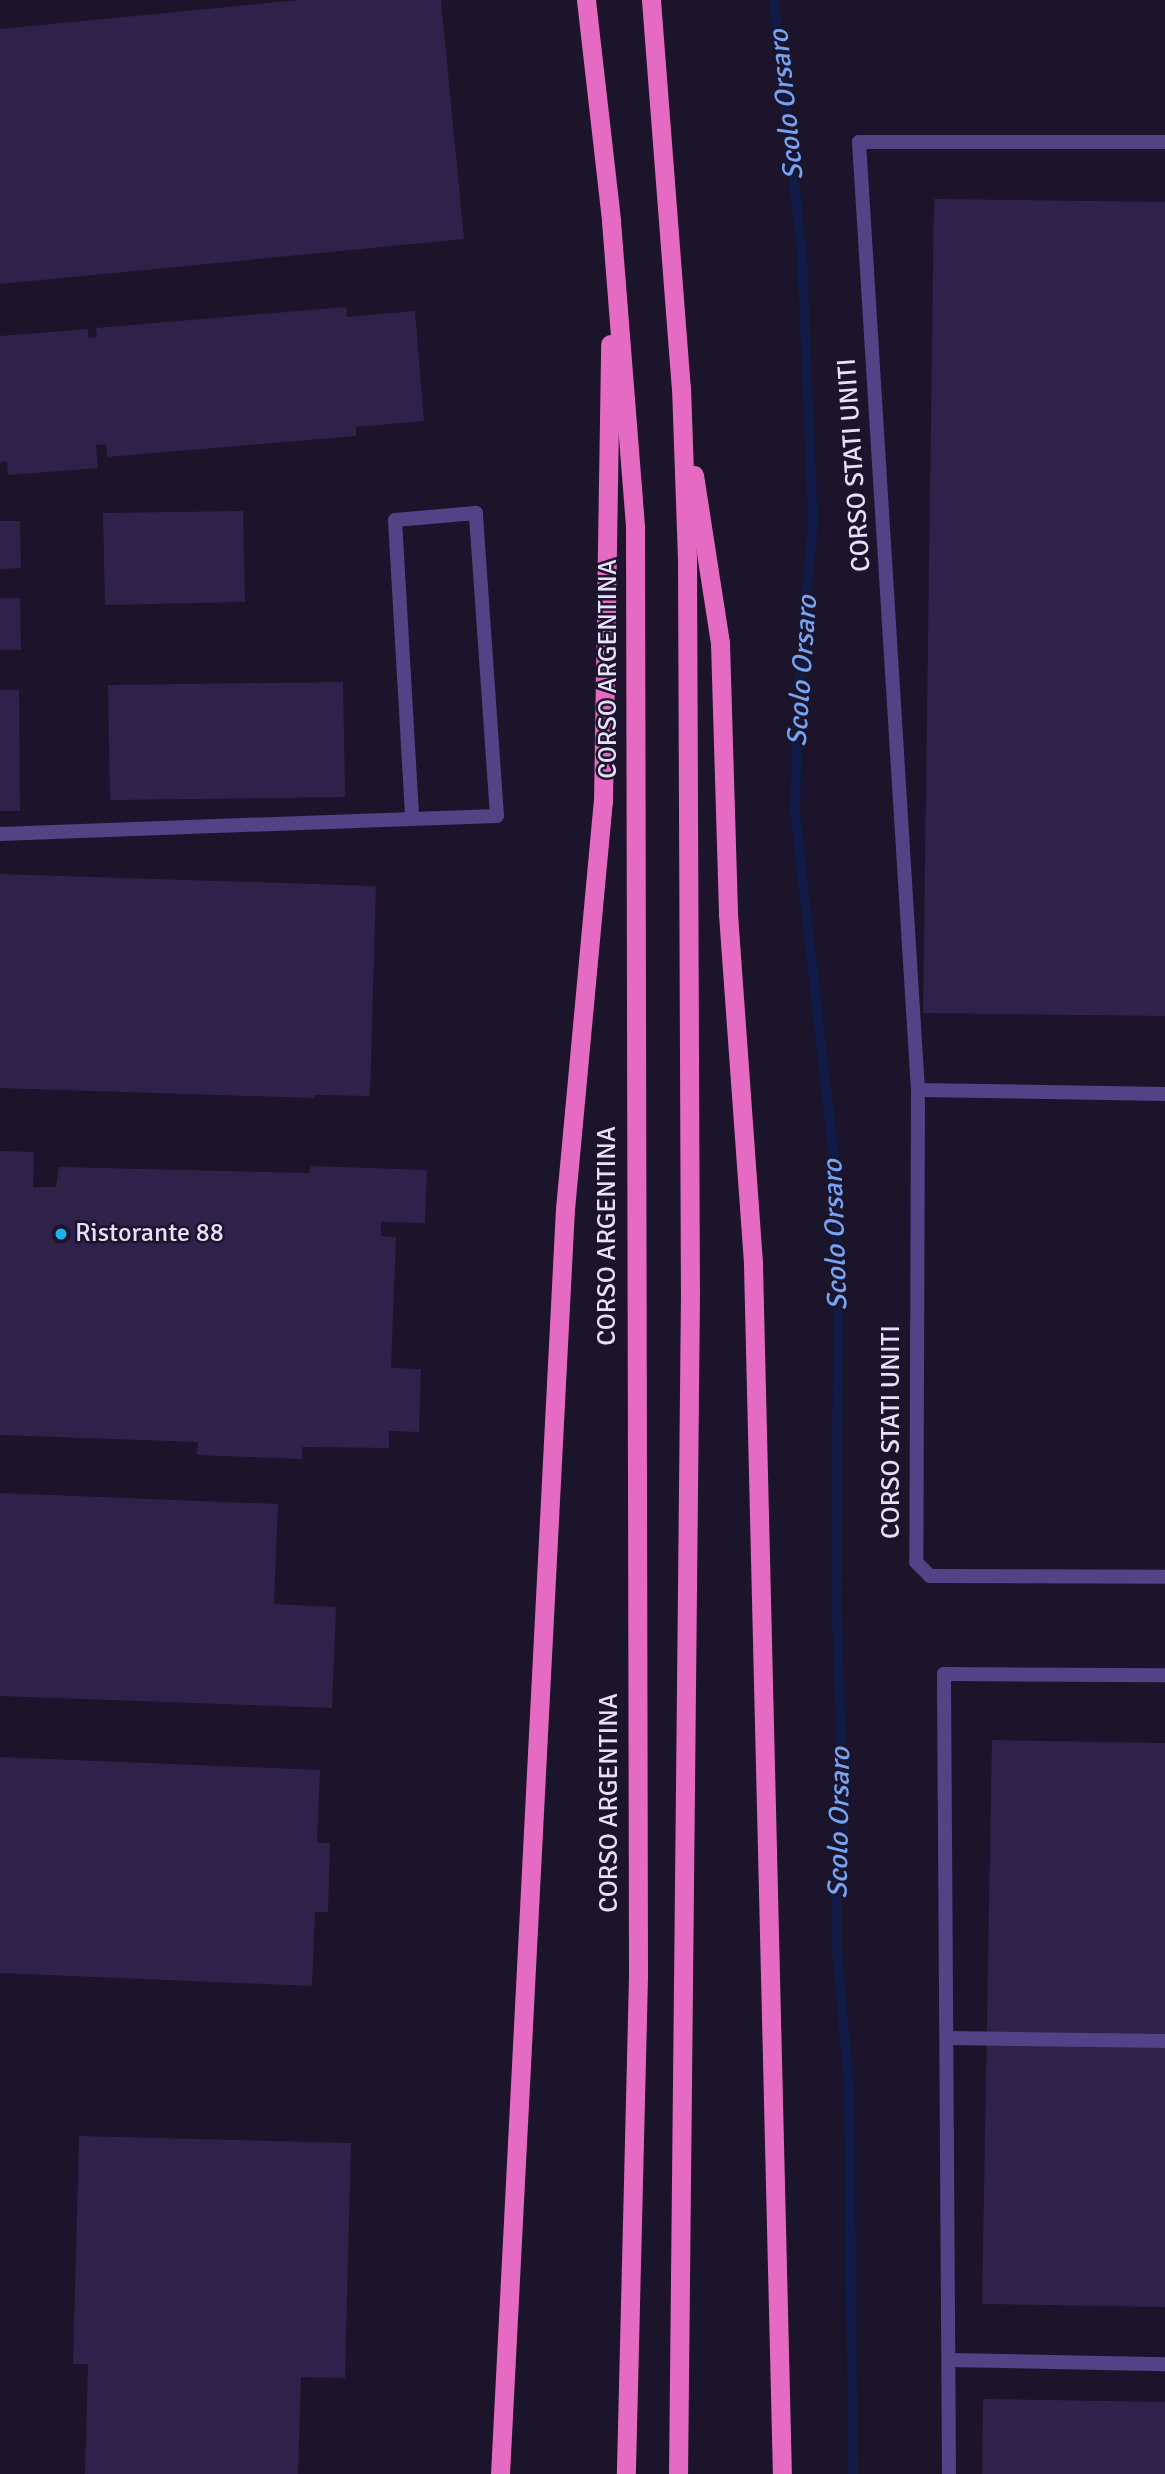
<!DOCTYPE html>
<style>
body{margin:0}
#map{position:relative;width:1165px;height:2474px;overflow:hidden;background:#1b142a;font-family:Signika,sans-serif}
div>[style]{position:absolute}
.stream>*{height:10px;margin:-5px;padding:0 5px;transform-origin:5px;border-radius:5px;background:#101b47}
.building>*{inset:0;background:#30214a}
.service>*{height:14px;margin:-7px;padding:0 7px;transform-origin:7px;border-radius:7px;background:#514385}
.trunk>*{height:19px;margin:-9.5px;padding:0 9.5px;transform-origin:9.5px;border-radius:9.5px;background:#e56ac2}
.dots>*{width:19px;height:19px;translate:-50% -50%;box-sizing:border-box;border:4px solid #1b142a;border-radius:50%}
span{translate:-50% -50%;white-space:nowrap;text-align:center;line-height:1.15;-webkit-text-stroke:5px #1b142a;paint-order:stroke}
.street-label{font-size:26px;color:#e8dffc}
.poi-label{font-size:26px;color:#e8dffc}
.left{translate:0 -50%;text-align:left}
.water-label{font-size:28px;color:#76a4f4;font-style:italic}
</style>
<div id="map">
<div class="stream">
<div style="left:774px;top:0;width:254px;rotate:83.7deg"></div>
<div style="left:802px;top:252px;width:269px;rotate:87.7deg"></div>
<div style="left:813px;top:521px;width:179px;rotate:94.8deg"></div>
<div style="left:798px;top:699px;width:113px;rotate:91.5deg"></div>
<div style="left:795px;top:812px;width:350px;rotate:83.6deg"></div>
<div style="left:834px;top:1160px;width:114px;rotate:88deg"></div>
<div style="left:838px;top:1274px;width:342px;rotate:90.2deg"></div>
<div style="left:837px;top:1616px;width:210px;rotate:88.1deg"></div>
<div style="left:844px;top:1826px;width:55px;rotate:97.3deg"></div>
<div style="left:837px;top:1881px;width:69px;rotate:90deg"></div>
<div style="left:837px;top:1950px;width:138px;rotate:85deg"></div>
<div style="left:849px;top:2087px;width:387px;rotate:89.4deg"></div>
</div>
<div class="building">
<div style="clip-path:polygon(299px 0,441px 0,464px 239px,0 284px,0 29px)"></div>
<div style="clip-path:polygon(934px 199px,1165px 202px,1165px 1016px,923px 1013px)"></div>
<div style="clip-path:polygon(346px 307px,347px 317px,415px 311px,424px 421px,356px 427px,356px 436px,107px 457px,106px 444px,96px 445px,98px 468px,8px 475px,7px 461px,0 462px,0 336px,88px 329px,88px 338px,97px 337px,96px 328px)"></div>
<div style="clip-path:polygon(243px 511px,245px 602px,105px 605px,103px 513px)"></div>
<div style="clip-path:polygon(0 521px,20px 521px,21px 568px,0 569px)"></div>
<div style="clip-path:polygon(0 598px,20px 598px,21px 650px,0 650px)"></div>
<div style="clip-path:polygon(343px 682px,345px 797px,110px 800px,108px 685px)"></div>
<div style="clip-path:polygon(0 690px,19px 690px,20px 811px,0 811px)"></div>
<div style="clip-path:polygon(0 874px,376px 886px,370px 1096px,314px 1095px,314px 1098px,0 1088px)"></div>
<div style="clip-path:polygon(0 1151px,34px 1152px,33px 1187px,56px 1187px,59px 1167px,309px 1173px,311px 1166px,427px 1170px,425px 1223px,381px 1222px,381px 1236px,396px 1237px,391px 1368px,421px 1369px,419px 1432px,389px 1431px,389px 1448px,302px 1447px,302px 1459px,197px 1455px,198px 1442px,0 1435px)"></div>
<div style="clip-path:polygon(0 1493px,278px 1504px,274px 1604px,336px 1607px,332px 1708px,0 1696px)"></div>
<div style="clip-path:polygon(992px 1740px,1165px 1743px,1165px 2307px,982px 2304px)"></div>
<div style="clip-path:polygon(0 1757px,320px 1770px,317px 1843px,330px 1843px,328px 1912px,315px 1912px,312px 1986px,0 1973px)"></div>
<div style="clip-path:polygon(79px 2136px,351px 2143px,345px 2378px,301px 2377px,298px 2474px,85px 2474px,88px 2364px,73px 2364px)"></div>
<div style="clip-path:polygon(983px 2399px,1165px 2402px,1165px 2474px,982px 2474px)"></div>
</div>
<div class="service">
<div style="left:1165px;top:142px;width:306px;rotate:180deg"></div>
<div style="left:859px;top:142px;width:950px;rotate:86.44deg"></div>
<div style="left:918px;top:1090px;width:472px;rotate:90.2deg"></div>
<div style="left:916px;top:1562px;width:20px;rotate:45deg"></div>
<div style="left:930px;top:1576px;width:235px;rotate:0.2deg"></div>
<div style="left:0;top:834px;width:412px;rotate:-2.1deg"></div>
<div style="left:412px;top:819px;width:85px;rotate:-2deg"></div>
<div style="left:497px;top:816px;width:304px;rotate:-94deg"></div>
<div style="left:476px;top:513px;width:81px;rotate:175.1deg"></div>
<div style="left:395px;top:520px;width:299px;rotate:86.7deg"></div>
<div style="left:918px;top:1090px;width:247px;rotate:0.9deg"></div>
<div style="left:947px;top:2038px;width:218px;rotate:0.8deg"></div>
<div style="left:949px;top:2360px;width:216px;rotate:1.1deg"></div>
<div style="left:949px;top:2474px;width:800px;rotate:-90.36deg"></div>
<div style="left:944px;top:1674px;width:221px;rotate:0.3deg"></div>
</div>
<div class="trunk">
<div style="left:586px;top:0;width:222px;rotate:83.5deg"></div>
<div style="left:611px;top:221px;width:308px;rotate:85.5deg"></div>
<div style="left:635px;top:528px;width:1449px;rotate:89.88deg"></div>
<div style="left:638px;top:1977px;width:497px;rotate:91.4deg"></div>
<div style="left:651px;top:0;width:388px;rotate:85.6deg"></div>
<div style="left:681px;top:387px;width:172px;rotate:88deg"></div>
<div style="left:687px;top:559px;width:733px;rotate:89.77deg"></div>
<div style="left:690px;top:1292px;width:1182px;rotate:90.58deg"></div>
<div style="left:694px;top:475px;width:170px;rotate:81.2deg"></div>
<div style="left:720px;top:643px;width:271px;rotate:88.3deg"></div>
<div style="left:728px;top:914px;width:352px;rotate:85.9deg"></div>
<div style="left:753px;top:1265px;width:1209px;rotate:88.63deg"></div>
<div style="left:500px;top:2474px;width:1267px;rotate:-87.06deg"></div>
<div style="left:565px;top:1209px;width:409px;rotate:-84.7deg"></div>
<div style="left:603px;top:802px;width:458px;rotate:-89.1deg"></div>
</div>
<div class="dots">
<div style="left:61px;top:1234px;background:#1cb3ec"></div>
</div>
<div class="street-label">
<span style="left:855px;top:465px;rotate:-94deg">CORSO STATI UNITI</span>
<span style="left:609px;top:669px;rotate:-90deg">CORSO ARGENTINA</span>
<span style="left:608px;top:1236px;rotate:-90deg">CORSO ARGENTINA</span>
<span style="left:892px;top:1432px;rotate:-90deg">CORSO STATI UNITI</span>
<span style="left:610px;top:1803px;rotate:-90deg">CORSO ARGENTINA</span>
</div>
<div class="poi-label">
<span class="left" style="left:75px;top:1234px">Ristorante 88</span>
</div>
<div class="water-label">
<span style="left:786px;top:105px;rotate:-96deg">Scolo Orsaro</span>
<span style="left:802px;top:671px;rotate:-86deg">Scolo Orsaro</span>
<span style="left:835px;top:1235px;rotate:-92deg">Scolo Orsaro</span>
<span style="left:839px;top:1823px;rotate:-89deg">Scolo Orsaro</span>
</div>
</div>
